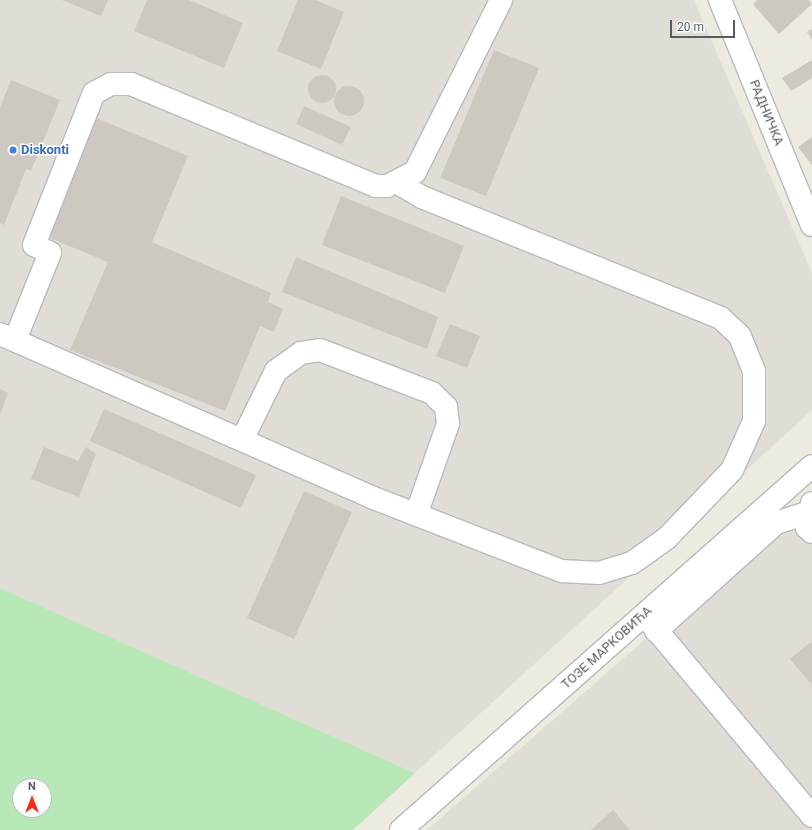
<!DOCTYPE html>
<meta charset="utf-8">
<style>
body{margin:0}
#map{position:relative;width:812px;height:830px;overflow:hidden;background:#edeadf;font-family:Roboto,sans-serif}
div>[style]{position:absolute}
.industrial>*{inset:0;background:#e0ddd7}
.green>*{inset:0;background:#b8e8b8}
.building>*{inset:0;background:#cdc8c0}
.round{border-radius:50%}
.roads{filter:drop-shadow(1px 0 #b7bac0) drop-shadow(-1px 0 #b7bac0) drop-shadow(0 1px #b7bac0) drop-shadow(0 -1px #b7bac0)}
.minor>*{height:22px;margin:-11px;padding:0 11px;transform-origin:11px;border-radius:11px;background:#fff}
.dots>*{width:11px;height:11px;translate:-50% -50%;box-sizing:border-box;border:2px solid #fff;border-radius:50%}
span{translate:-50% -50%;white-space:nowrap;text-align:center;line-height:1.15;-webkit-text-stroke:3px #fff;paint-order:stroke}
.street-label{font-size:13px;color:#585c62}
.shop-label{font-size:13px;color:#366cbe;font-weight:700}
.left{translate:0 -50%;text-align:left}
.north{position:absolute;left:12px;top:778px;width:40px;height:40px;box-sizing:border-box;background:#fff;border:1px solid #bcbec0;border-radius:50%;rotate:0deg;font-size:11px;font-weight:700;line-height:16px;text-align:center;color:#585c62}
.north::after{content:'';display:block;margin:auto;width:14px;height:18px;background:#f82b19;clip-path:polygon(50% 0,100% 100%,50% 72%,0 100%)}
.scale{position:absolute;left:670px;top:20px;width:65px;height:18px;box-sizing:border-box;border:2px solid #585c62;border-top:0;padding-left:5px;font-size:12px;line-height:14px;white-space:nowrap;color:#585c62;-webkit-text-stroke:3px #fff;paint-order:stroke}
</style>
<div id="map">
<div class="industrial">
<div style="clip-path:polygon(0 0,694px 0,812px 273px,812px 410px,415px 773px,0 588px)"></div>
<div style="clip-path:polygon(812px 505px,812px 830px,427px 830px,642px 642px)"></div>
</div>
<div class="green">
<div style="clip-path:polygon(evenodd,0 588px,415px 773px,353px 830px,0 830px,0 588px,20px 786px,44px 786px,44px 810px,20px 810px,20px 786px)"></div>
</div>
<div class="building">
<div style="clip-path:polygon(62px 0,108px 0,101px 16px)"></div>
<div style="clip-path:polygon(147px 0,189px 0,243px 23px,224px 68px,134px 31px)"></div>
<div style="clip-path:polygon(298px 0,315px 0,344px 12px,321px 69px,277px 51px)"></div>
<div style="clip-path:polygon(757px 0,809px 0,812px 4px,779px 34px,753px 4px)"></div>
<div style="clip-path:polygon(812px 29px,812px 40px,807px 32px)"></div>
<div style="clip-path:polygon(494px 50px,539px 68px,486px 196px,440px 178px)"></div>
<div style="clip-path:polygon(812px 60px,812px 78px,791px 91px,782px 78px)"></div>
<div class="round" style="left:308px;top:75px;width:28px;height:28px"></div>
<div style="clip-path:polygon(11px 80px,60px 100px,31px 171px,26px 169px,4px 225px,0 223px,0 108px)"></div>
<div class="round" style="left:334px;top:86px;width:30px;height:30px"></div>
<div style="clip-path:polygon(304px 106px,351px 127px,342px 145px,296px 124px)"></div>
<div style="clip-path:polygon(94px 117px,188px 156px,152px 242px,271px 293px,268px 302px,283px 309px,274px 332px,260px 326px,225px 411px,70px 350px,108px 262px,45px 236px)"></div>
<div style="clip-path:polygon(812px 137px,812px 165px,798px 147px)"></div>
<div style="clip-path:polygon(341px 196px,464px 246px,445px 293px,322px 245px)"></div>
<div style="clip-path:polygon(296px 257px,438px 317px,427px 349px,282px 292px)"></div>
<div style="clip-path:polygon(450px 324px,480px 336px,467px 368px,436px 356px)"></div>
<div style="clip-path:polygon(0 389px,8px 393px,0 415px)"></div>
<div style="clip-path:polygon(104px 409px,256px 475px,241px 508px,90px 441px)"></div>
<div style="clip-path:polygon(44px 447px,78px 461px,86px 447px,96px 454px,79px 497px,31px 479px)"></div>
<div style="clip-path:polygon(304px 491px,352px 512px,294px 639px,247px 618px)"></div>
<div style="clip-path:polygon(812px 641px,812px 685px,790px 659px)"></div>
<div style="clip-path:polygon(613px 810px,630px 830px,591px 830px)"></div>
</div>
<div class="roads">
<div class="minor">
<div style="left:720px;top:0;width:243px;rotate:67.8deg"></div>
<div style="left:0;top:334px;width:405px;rotate:23.7deg"></div>
<div style="left:371px;top:497px;width:205px;rotate:21.2deg"></div>
<div style="left:562px;top:571px;width:37px;rotate:3deg"></div>
<div style="left:599px;top:573px;width:34px;rotate:-17deg"></div>
<div style="left:632px;top:563px;width:43px;rotate:-35.5deg"></div>
<div style="left:667px;top:538px;width:94px;rotate:-46.3deg"></div>
<div style="left:732px;top:470px;width:54px;rotate:-65.8deg"></div>
<div style="left:754px;top:421px;width:50px;rotate:-90deg"></div>
<div style="left:754px;top:371px;width:38px;rotate:-112deg"></div>
<div style="left:740px;top:336px;width:26px;rotate:-137deg"></div>
<div style="left:721px;top:318px;width:323px;rotate:-158deg"></div>
<div style="left:422px;top:197px;width:28px;rotate:-150deg"></div>
<div style="left:15px;top:340px;width:94px;rotate:-68.1deg"></div>
<div style="left:50px;top:253px;width:18px;rotate:-153deg"></div>
<div style="left:34px;top:245px;width:163px;rotate:-68.5deg"></div>
<div style="left:94px;top:93px;width:19px;rotate:-28deg"></div>
<div style="left:111px;top:84px;width:20px"></div>
<div style="left:131px;top:84px;width:265px;rotate:22.6deg"></div>
<div style="left:376px;top:186px;width:11px"></div>
<div style="left:387px;top:186px;width:31px;rotate:-27deg"></div>
<div style="left:415px;top:172px;width:192px;rotate:-63.4deg"></div>
<div style="left:242px;top:440px;width:77px;rotate:-63.8deg"></div>
<div style="left:276px;top:371px;width:31px;rotate:-36deg"></div>
<div style="left:301px;top:353px;width:19px;rotate:-9deg"></div>
<div style="left:320px;top:350px;width:120px;rotate:21deg"></div>
<div style="left:432px;top:393px;width:20px;rotate:45deg"></div>
<div style="left:446px;top:407px;width:17px;rotate:83deg"></div>
<div style="left:448px;top:424px;width:96px;rotate:109.4deg"></div>
<div style="left:812px;top:503px;width:25px;rotate:102deg"></div>
<div style="left:807px;top:527px;width:7px;rotate:45deg"></div>
<div style="left:644px;top:615px;width:262px;rotate:50.1deg"></div>
<div style="left:656px;top:631px;width:161px;rotate:-42deg"></div>
<div style="left:776px;top:523px;width:33px;rotate:-18deg"></div>
<div style="left:401px;top:830px;width:549px;rotate:-41.53deg"></div>
</div>
</div>
<div class="dots">
<div style="left:13px;top:150px;background:#3f7fe0"></div>
</div>
<div class="street-label">
<span style="left:766px;top:113px;rotate:68deg">РАДНИЧКА</span>
<span style="left:607px;top:648px;rotate:-42deg">ТОЗЕ МАРКОВИЋА</span>
</div>
<div class="shop-label">
<span class="left" style="left:21px;top:150px">Diskonti</span>
</div>
<div class="north">N</div>
<div class="scale">20 m</div>
</div>
